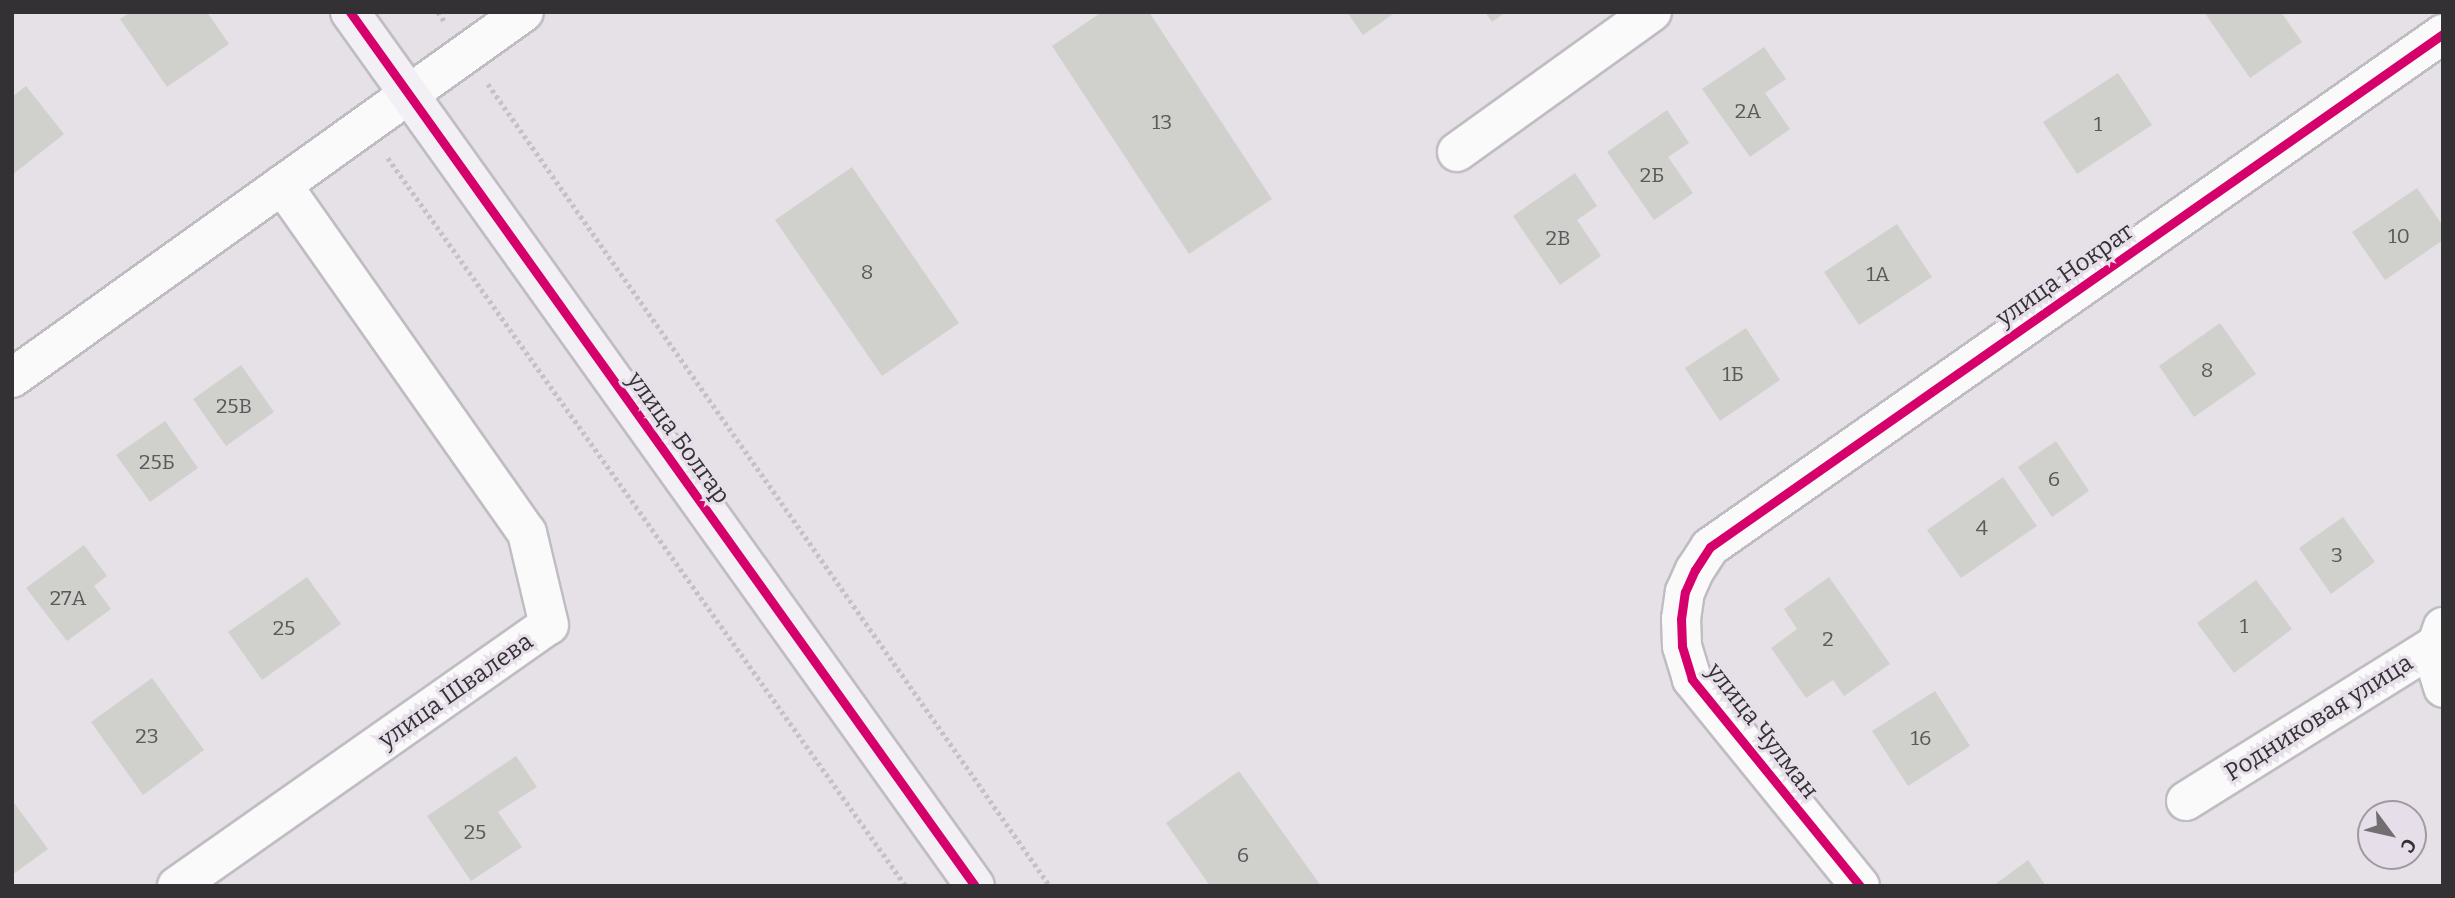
<!DOCTYPE html>
<meta charset="utf-8">
<style>
body{margin:0}
#map{position:relative;width:2455px;height:898px;overflow:hidden;background:#e5e1e7;font-family:Bitter,serif}
div>[style]{position:absolute}
.building>*{inset:0;background:#d0d1cc}
.path>*{height:4.5px;margin-top:-2.25px;transform-origin:0;background:repeating-linear-gradient(90deg,#c4c2c5 0 3.5px,transparent 0 7px)}
.roads{filter:drop-shadow(2px 0 #c0bdc2) drop-shadow(-2px 0 #c0bdc2) drop-shadow(0 2px #c0bdc2) drop-shadow(0 -2px #c0bdc2)}
.street>*{height:38px;margin:-19px;padding:0 19px;transform-origin:19px;border-radius:19px;background:#fbfafb}
.secondary>*{height:38px;margin:-19px;padding:0 19px;transform-origin:19px;border-radius:19px;background:#f3f0f5}
.cycleway>*{height:9px;margin:-4.5px;padding:0 4.5px;transform-origin:4.5px;border-radius:4.5px;background:#d6006c}
span{translate:-50% -50%;white-space:nowrap;text-align:center;line-height:1.15;-webkit-text-stroke:6px #e6dfe9;paint-order:stroke}
.number-label{font-size:21px;color:#5b595b}
.number-label span{-webkit-text-stroke-width:0}
.street-label{font-size:24px;color:#343135}
.frame{position:absolute;inset:0;border:14px solid #343135;pointer-events:none}
.north{position:absolute;left:2357px;top:800px;width:70px;height:70px;box-sizing:border-box;background:#e6dfe9;border:2px solid #9f99a1;border-radius:50%;rotate:123deg;font-size:19px;font-weight:700;line-height:28px;text-align:center;color:#343135}
.north::after{content:'';display:block;margin:auto;width:24px;height:32px;background:#726f73;clip-path:polygon(50% 0,100% 100%,50% 72%,0 100%)}
</style>
<div id="map">
<div class="building">
<div style="clip-path:polygon(131px 12px,207px 12px,229px 44px,167px 87px,120px 19px)"></div>
<div style="clip-path:polygon(1102px 12px,1149px 12px,1272px 199px,1189px 254px,1052px 46px)"></div>
<div style="clip-path:polygon(1347px 12px,1396px 12px,1363px 35px)"></div>
<div style="clip-path:polygon(1485px 12px,1506px 12px,1492px 22px)"></div>
<div style="clip-path:polygon(2204px 12px,2281px 12px,2302px 42px,2250px 78px)"></div>
<div style="clip-path:polygon(1764px 47px,1786px 79px,1765px 93px,1790px 129px,1750px 157px,1702px 89px)"></div>
<div style="clip-path:polygon(2118px 73px,2152px 125px,2077px 174px,2043px 122px)"></div>
<div style="clip-path:polygon(26px 86px,64px 134px,12px 175px,12px 97px)"></div>
<div style="clip-path:polygon(1667px 110px,1689px 143px,1668px 157px,1693px 193px,1654px 220px,1607px 152px)"></div>
<div style="clip-path:polygon(852px 167px,959px 323px,882px 376px,775px 220px)"></div>
<div style="clip-path:polygon(1575px 173px,1597px 206px,1577px 220px,1601px 256px,1560px 285px,1513px 216px)"></div>
<div style="clip-path:polygon(2417px 188px,2443px 226px,2443px 240px,2385px 280px,2352px 232px)"></div>
<div style="clip-path:polygon(1897px 224px,1932px 277px,1859px 325px,1824px 272px)"></div>
<div style="clip-path:polygon(2220px 323px,2256px 374px,2194px 417px,2159px 366px)"></div>
<div style="clip-path:polygon(1746px 328px,1780px 380px,1720px 421px,1685px 368px)"></div>
<div style="clip-path:polygon(241px 365px,274px 412px,226px 446px,193px 399px)"></div>
<div style="clip-path:polygon(165px 421px,198px 468px,150px 502px,116px 455px)"></div>
<div style="clip-path:polygon(2056px 441px,2089px 491px,2052px 517px,2018px 467px)"></div>
<div style="clip-path:polygon(2003px 477px,2037px 526px,1961px 578px,1927px 530px)"></div>
<div style="clip-path:polygon(2343px 517px,2375px 562px,2331px 594px,2299px 548px)"></div>
<div style="clip-path:polygon(84px 545px,107px 576px,94px 586px,111px 609px,67px 641px,26px 588px)"></div>
<div style="clip-path:polygon(307px 577px,341px 624px,262px 680px,228px 632px)"></div>
<div style="clip-path:polygon(1829px 577px,1890px 664px,1844px 696px,1833px 680px,1806px 698px,1771px 648px,1797px 629px,1784px 609px)"></div>
<div style="clip-path:polygon(2256px 580px,2292px 629px,2234px 673px,2197px 623px)"></div>
<div style="clip-path:polygon(152px 678px,204px 750px,143px 795px,91px 722px)"></div>
<div style="clip-path:polygon(1935px 691px,1970px 746px,1908px 786px,1872px 731px)"></div>
<div style="clip-path:polygon(516px 756px,537px 787px,498px 812px,522px 847px,471px 881px,427px 816px)"></div>
<div style="clip-path:polygon(1239px 771px,1321px 886px,1210px 886px,1166px 823px)"></div>
<div style="clip-path:polygon(12px 800px,48px 849px,12px 875px)"></div>
<div style="clip-path:polygon(2028px 860px,2046px 886px,1993px 886px)"></div>
</div>
<div class="path">
<div style="left:438px;top:12px;width:12px;rotate:55deg"></div>
<div style="left:488px;top:84px;width:979px;rotate:54.98deg"></div>
<div style="left:388px;top:158px;width:893px;rotate:54.57deg"></div>
</div>
<div class="roads">
<div class="street">
<div style="left:1457px;top:152px;width:240px;rotate:-35.7deg"></div>
<div style="left:12px;top:378px;width:629px;rotate:-35.56deg"></div>
<div style="left:2437px;top:644px;width:17px;rotate:97deg"></div>
<div style="left:2435px;top:661px;width:28px;rotate:73deg"></div>
<div style="left:2186px;top:801px;width:296px;rotate:-32deg"></div>
<div style="left:2437px;top:644px;width:18px;rotate:-71deg"></div>
<div style="left:177px;top:886px;width:454px;rotate:-35.1deg"></div>
<div style="left:549px;top:625px;width:95px;rotate:-103.4deg"></div>
<div style="left:527px;top:533px;width:426px;rotate:-125.1deg"></div>
<div style="left:1860px;top:886px;width:267px;rotate:-129.1deg"></div>
<div style="left:1692px;top:679px;width:34px;rotate:-107deg"></div>
<div style="left:1682px;top:646px;width:27px;rotate:-92deg"></div>
<div style="left:1681px;top:619px;width:27px;rotate:-82deg"></div>
<div style="left:1685px;top:592px;width:24px;rotate:-66deg"></div>
<div style="left:1695px;top:570px;width:27px;rotate:-57deg"></div>
<div style="left:1710px;top:547px;width:895px;rotate:-34.99deg"></div>
</div>
<div class="secondary">
<div style="left:350px;top:12px;width:1074px;rotate:54.43deg"></div>
</div>
</div>
<div class="cycleway">
<div style="left:350px;top:12px;width:1074px;rotate:54.43deg"></div>
<div style="left:1860px;top:886px;width:267px;rotate:-129.1deg"></div>
<div style="left:1692px;top:679px;width:34px;rotate:-107deg"></div>
<div style="left:1682px;top:646px;width:27px;rotate:-92deg"></div>
<div style="left:1681px;top:619px;width:27px;rotate:-82deg"></div>
<div style="left:1685px;top:592px;width:24px;rotate:-66deg"></div>
<div style="left:1695px;top:570px;width:27px;rotate:-57deg"></div>
<div style="left:1710px;top:547px;width:895px;rotate:-34.99deg"></div>
</div>
<div class="number-label">
<span style="left:1748px;top:111px">2А</span>
<span style="left:1162px;top:122px">13</span>
<span style="left:2098px;top:124px">1</span>
<span style="left:1652px;top:175px">2Б</span>
<span style="left:2399px;top:236px">10</span>
<span style="left:1558px;top:238px">2В</span>
<span style="left:867px;top:272px">8</span>
<span style="left:1878px;top:274px">1А</span>
<span style="left:2207px;top:370px">8</span>
<span style="left:1733px;top:374px">1Б</span>
<span style="left:234px;top:406px">25В</span>
<span style="left:157px;top:462px">25Б</span>
<span style="left:2054px;top:479px">6</span>
<span style="left:1982px;top:528px">4</span>
<span style="left:2337px;top:555px">3</span>
<span style="left:68px;top:598px">27А</span>
<span style="left:2244px;top:626px">1</span>
<span style="left:284px;top:628px">25</span>
<span style="left:1828px;top:639px">2</span>
<span style="left:147px;top:736px">23</span>
<span style="left:1921px;top:738px">16</span>
<span style="left:475px;top:832px">25</span>
<span style="left:1243px;top:855px">6</span>
</div>
<div class="street-label">
<span style="left:2065px;top:275px;rotate:-35deg">улица Нократ</span>
<span style="left:678px;top:438px;rotate:54deg">улица Болгар</span>
<span style="left:456px;top:691px;rotate:-35deg">улица Швалева</span>
<span style="left:2319px;top:718px;rotate:-32deg">Родниковая улица</span>
<span style="left:1762px;top:731px;rotate:52deg">улица Чулман</span>
</div>
<div class="frame"></div>
<div class="north">С</div>
</div>
